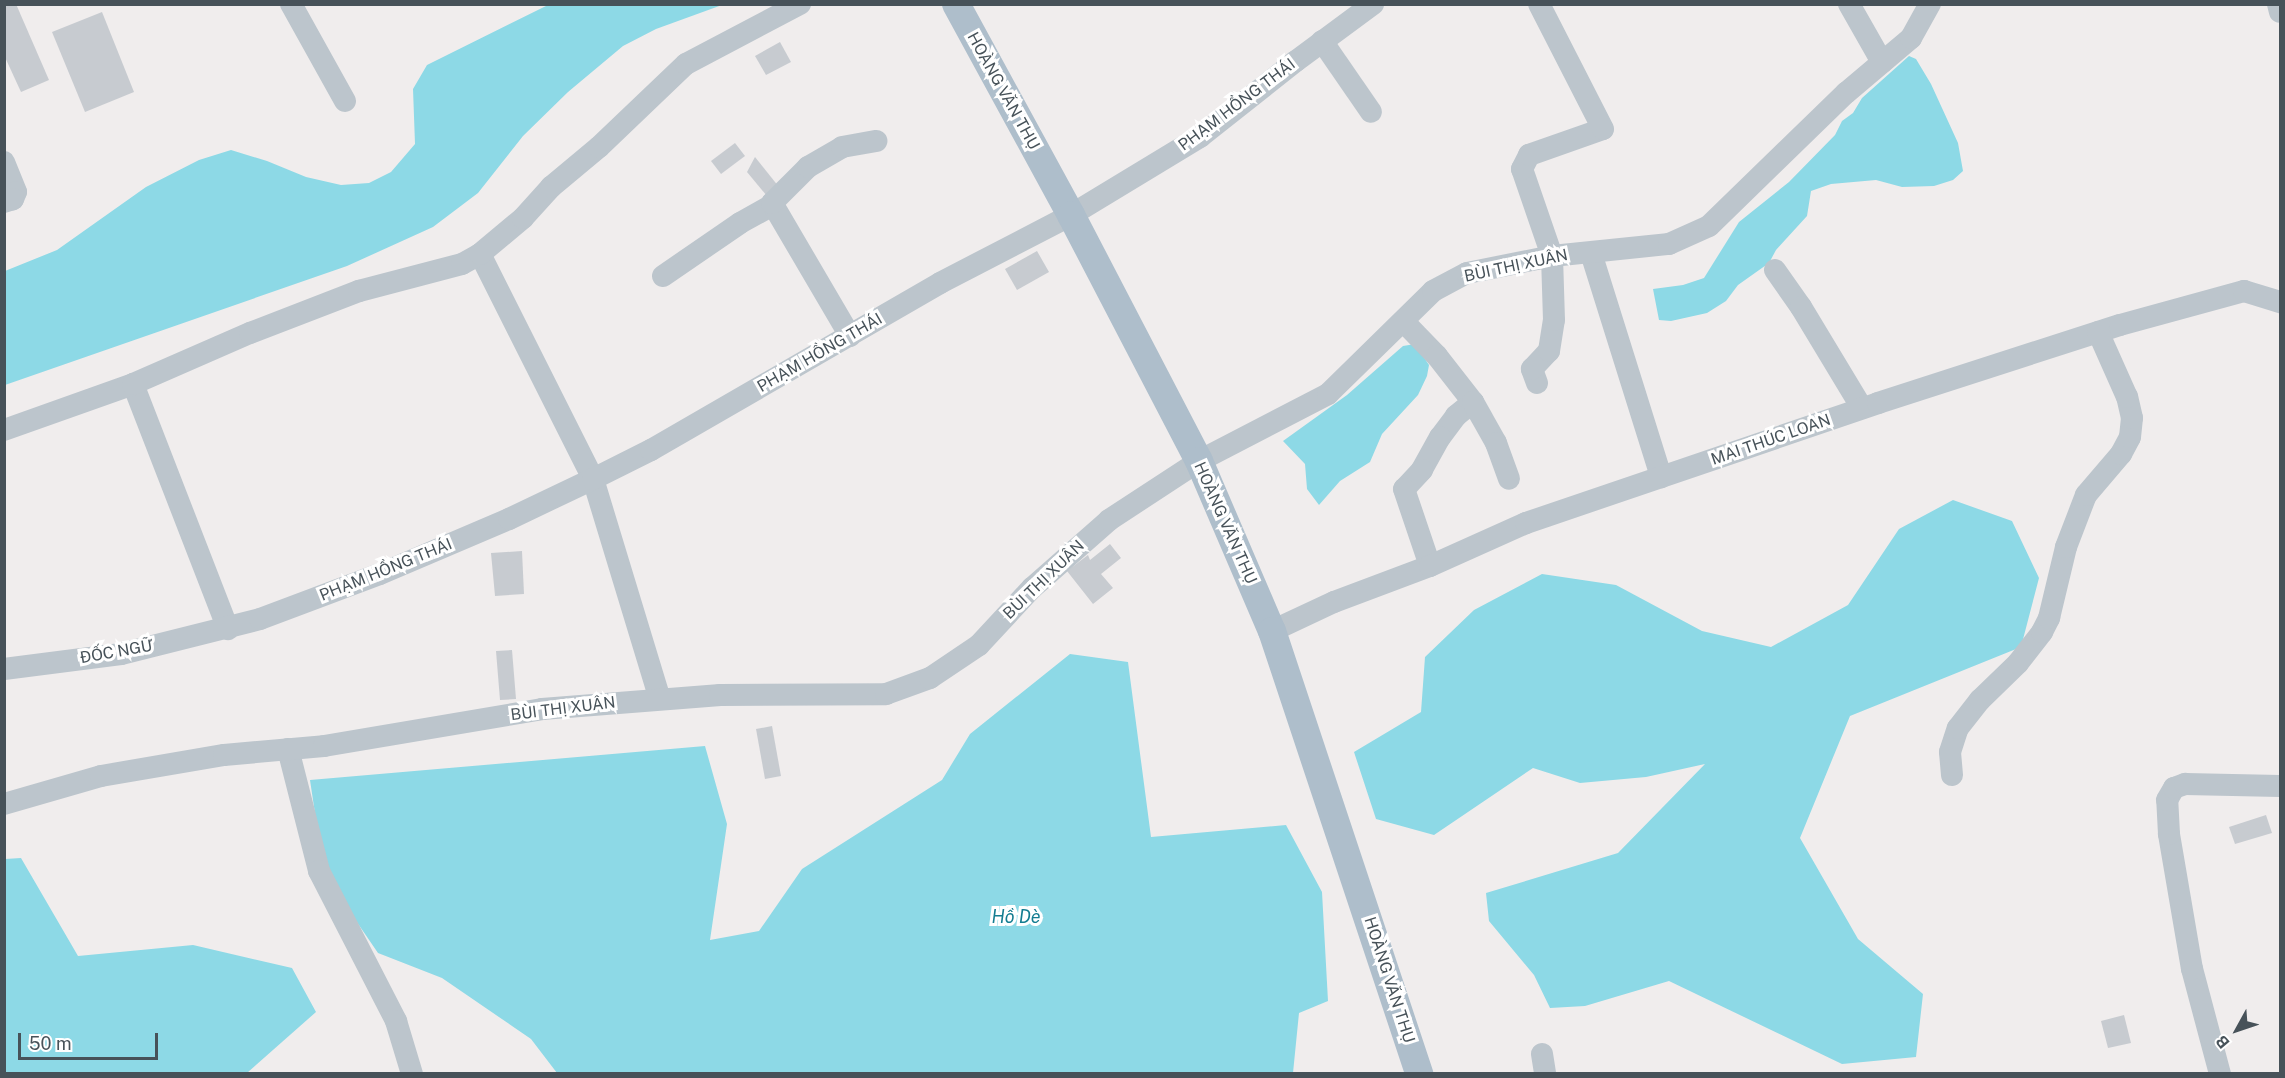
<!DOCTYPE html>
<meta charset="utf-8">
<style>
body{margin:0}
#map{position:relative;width:2285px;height:1078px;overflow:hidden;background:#f0eded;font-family:"Public Sans",sans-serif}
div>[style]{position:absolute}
.water>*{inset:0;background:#8dd9e6}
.building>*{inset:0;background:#c7cbd0}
.minor>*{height:22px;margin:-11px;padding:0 11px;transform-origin:11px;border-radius:11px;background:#bcc5cc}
.major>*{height:28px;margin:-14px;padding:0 14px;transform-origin:14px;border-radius:14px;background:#aebecb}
span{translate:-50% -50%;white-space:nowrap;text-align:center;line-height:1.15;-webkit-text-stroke:6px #fff;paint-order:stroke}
.street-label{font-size:16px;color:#475259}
.water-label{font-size:18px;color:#147d91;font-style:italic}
.frame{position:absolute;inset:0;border:6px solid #475259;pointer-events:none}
.north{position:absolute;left:2207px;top:1000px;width:60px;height:60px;-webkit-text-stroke:4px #fff;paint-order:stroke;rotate:230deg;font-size:16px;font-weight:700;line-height:24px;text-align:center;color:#475259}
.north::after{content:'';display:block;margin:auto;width:21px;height:27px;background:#475259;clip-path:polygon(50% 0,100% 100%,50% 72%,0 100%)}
.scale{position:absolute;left:18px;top:1033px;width:140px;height:27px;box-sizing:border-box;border:3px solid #475259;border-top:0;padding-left:8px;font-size:18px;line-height:21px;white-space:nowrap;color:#475259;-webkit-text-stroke:4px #fff;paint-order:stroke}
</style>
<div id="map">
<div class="water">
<div style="clip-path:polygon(548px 5px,722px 5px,656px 29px,623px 46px,568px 92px,523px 136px,478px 193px,433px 227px,347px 266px,5px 385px,5px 271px,57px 250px,146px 187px,199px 160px,231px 150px,267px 161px,306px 177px,341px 185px,369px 183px,391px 172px,415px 144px,413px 89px,427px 65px)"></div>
<div style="clip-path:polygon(1909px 56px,1916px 59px,1931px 84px,1958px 143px,1963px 171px,1953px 180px,1934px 186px,1902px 187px,1876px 180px,1831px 184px,1811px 191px,1807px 216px,1776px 250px,1769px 263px,1738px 285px,1726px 301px,1707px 313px,1671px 321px,1659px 320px,1653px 289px,1683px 285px,1704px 278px,1739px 222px,1789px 182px,1835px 135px,1842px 121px,1853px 113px,1862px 98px)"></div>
<div style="clip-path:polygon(1415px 344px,1429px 365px,1427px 376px,1418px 395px,1382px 434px,1370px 462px,1340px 481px,1319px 505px,1307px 489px,1305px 464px,1283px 441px,1347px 395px,1403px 346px)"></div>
<div style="clip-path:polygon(1953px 500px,2012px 521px,2039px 578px,2021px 647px,1850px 716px,1800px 838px,1858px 939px,1923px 994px,1916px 1057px,1842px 1064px,1669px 981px,1585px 1006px,1550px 1008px,1534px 975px,1489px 921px,1486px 893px,1618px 853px,1705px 764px,1646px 777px,1580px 783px,1533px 768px,1434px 835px,1376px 819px,1354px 752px,1421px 712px,1425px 657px,1474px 610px,1542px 574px,1616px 585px,1702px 631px,1771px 647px,1848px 605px,1899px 529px)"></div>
<div style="clip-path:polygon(1070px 654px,1128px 662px,1151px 837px,1286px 825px,1322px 892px,1328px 1001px,1299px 1013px,1293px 1073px,557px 1073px,531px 1039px,442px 978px,378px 953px,324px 874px,310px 780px,705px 746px,727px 824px,710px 940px,759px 931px,802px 869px,942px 780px,970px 734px)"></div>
<div style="clip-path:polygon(21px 858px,78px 956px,193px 945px,292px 968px,316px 1012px,247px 1073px,5px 1073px,5px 859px)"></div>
</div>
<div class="building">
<div style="clip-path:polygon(10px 4px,16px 4px,49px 80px,21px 92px,4px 55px,4px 7px)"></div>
<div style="clip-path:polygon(102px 12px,134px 92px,85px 112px,52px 32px)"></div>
<div style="clip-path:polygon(780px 42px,791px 62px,766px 75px,755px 56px)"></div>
<div style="clip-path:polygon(735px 143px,745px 156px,721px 174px,711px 161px)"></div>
<div style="clip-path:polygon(755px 157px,779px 187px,767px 196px,747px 172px)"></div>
<div style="clip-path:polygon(1037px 251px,1049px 272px,1017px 290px,1005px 269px)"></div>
<div style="clip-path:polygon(1110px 544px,1121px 558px,1101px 574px,1113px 588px,1093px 604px,1067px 571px,1088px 555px,1090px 560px)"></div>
<div style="clip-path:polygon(522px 551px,524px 594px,495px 596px,491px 553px)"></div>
<div style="clip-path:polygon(512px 650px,516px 699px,500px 700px,496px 651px)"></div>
<div style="clip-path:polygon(772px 726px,781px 776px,765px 779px,756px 729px)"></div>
<div style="clip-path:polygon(2266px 815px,2272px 833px,2235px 844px,2229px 827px)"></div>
<div style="clip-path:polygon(2124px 1015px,2131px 1043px,2108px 1048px,2101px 1021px)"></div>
</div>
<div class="minor">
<div style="left:291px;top:4px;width:111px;rotate:60.9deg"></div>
<div style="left:1849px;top:4px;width:67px;rotate:60.4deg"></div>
<div style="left:2278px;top:4px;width:8px;rotate:76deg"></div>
<div style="left:1322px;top:41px;width:86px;rotate:55.4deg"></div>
<div style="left:4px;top:162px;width:32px;rotate:68deg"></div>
<div style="left:16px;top:192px;width:8px;rotate:113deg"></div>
<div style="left:13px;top:199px;width:9px;rotate:162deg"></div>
<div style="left:1591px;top:253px;width:235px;rotate:72.6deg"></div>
<div style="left:480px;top:254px;width:252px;rotate:63.3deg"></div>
<div style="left:593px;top:479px;width:230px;rotate:73.1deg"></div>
<div style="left:1775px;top:270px;width:45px;rotate:54.9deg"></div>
<div style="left:1801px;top:307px;width:118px;rotate:58.9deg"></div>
<div style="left:663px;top:276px;width:93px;rotate:-34.5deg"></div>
<div style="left:740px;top:223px;width:38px;rotate:-29deg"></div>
<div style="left:1404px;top:322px;width:47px;rotate:45.9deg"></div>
<div style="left:1437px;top:356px;width:58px;rotate:52deg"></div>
<div style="left:1473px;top:402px;width:22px;rotate:141deg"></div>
<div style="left:1456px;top:416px;width:26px;rotate:127deg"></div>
<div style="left:1440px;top:437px;width:38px;rotate:119deg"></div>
<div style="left:1422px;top:470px;width:26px;rotate:133deg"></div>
<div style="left:1404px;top:489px;width:81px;rotate:71.3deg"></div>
<div style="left:850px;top:336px;width:154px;rotate:-120.4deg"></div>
<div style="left:772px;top:203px;width:51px;rotate:-45deg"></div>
<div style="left:808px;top:167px;width:39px;rotate:-30deg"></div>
<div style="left:842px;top:147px;width:35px;rotate:-10deg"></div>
<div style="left:1537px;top:383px;width:15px;rotate:-110deg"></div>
<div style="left:1532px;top:369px;width:25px;rotate:-47deg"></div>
<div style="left:1549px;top:351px;width:31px;rotate:-81deg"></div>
<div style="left:1554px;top:320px;width:64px;rotate:-91.8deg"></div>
<div style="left:1552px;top:256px;width:92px;rotate:-109deg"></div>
<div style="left:1522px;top:169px;width:16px;rotate:-63deg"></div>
<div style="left:1529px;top:155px;width:78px;rotate:-19.4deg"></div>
<div style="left:1603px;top:129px;width:140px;rotate:-117.1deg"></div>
<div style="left:133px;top:384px;width:263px;rotate:68.8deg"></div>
<div style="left:1473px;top:402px;width:47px;rotate:60.7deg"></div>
<div style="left:1496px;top:443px;width:38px;rotate:70deg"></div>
<div style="left:4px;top:430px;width:137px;rotate:-19.6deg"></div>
<div style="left:133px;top:384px;width:128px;rotate:-23.6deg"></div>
<div style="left:250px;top:333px;width:117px;rotate:-21.1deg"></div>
<div style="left:359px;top:291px;width:106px;rotate:-14.7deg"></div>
<div style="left:462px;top:264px;width:21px;rotate:-29deg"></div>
<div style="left:480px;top:254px;width:56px;rotate:-39.9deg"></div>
<div style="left:523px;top:218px;width:42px;rotate:-47.9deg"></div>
<div style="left:551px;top:187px;width:62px;rotate:-39.8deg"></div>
<div style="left:599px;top:147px;width:120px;rotate:-43.7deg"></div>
<div style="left:686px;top:64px;width:129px;rotate:-27.8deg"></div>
<div style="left:1272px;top:631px;width:68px;rotate:-25.1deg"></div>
<div style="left:1334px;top:602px;width:103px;rotate:-20.6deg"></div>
<div style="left:1430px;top:566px;width:105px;rotate:-24.1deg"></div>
<div style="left:1526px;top:523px;width:372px;rotate:-18.8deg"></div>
<div style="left:1878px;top:403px;width:254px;rotate:-17.9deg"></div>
<div style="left:2120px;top:325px;width:129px;rotate:-15.3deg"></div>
<div style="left:2244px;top:291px;width:38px;rotate:17deg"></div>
<div style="left:4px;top:669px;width:118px;rotate:-7.3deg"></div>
<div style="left:121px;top:654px;width:143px;rotate:-14.1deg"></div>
<div style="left:260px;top:619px;width:128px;rotate:-20.6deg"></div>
<div style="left:380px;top:574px;width:140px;rotate:-23.1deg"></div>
<div style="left:509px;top:519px;width:93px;rotate:-25.5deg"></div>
<div style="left:593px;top:479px;width:65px;rotate:-26.6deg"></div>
<div style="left:651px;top:450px;width:334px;rotate:-30deg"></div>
<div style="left:940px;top:283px;width:148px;rotate:-27.4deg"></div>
<div style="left:1071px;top:215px;width:151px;rotate:-31.2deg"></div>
<div style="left:1200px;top:137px;width:122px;rotate:-38.4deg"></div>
<div style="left:1296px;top:61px;width:96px;rotate:-36.5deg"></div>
<div style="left:288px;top:749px;width:126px;rotate:75.7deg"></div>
<div style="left:319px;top:871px;width:169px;rotate:62.8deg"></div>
<div style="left:396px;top:1021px;width:55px;rotate:73.2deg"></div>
<div style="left:1952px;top:775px;width:23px;rotate:-95deg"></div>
<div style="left:1950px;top:752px;width:25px;rotate:-72deg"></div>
<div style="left:1958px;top:728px;width:36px;rotate:-52deg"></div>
<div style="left:1980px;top:700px;width:53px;rotate:-44.2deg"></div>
<div style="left:2018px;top:663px;width:39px;rotate:-52deg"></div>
<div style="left:2042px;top:632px;width:16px;rotate:-63deg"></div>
<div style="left:2049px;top:618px;width:73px;rotate:-76.5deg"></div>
<div style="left:2066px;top:547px;width:56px;rotate:-69deg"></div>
<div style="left:2086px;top:495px;width:54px;rotate:-49.5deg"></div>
<div style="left:2121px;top:454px;width:19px;rotate:-62deg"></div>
<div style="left:2130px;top:437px;width:19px;rotate:-84deg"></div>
<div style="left:2132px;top:418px;width:22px;rotate:-103deg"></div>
<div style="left:2127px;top:397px;width:71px;rotate:-114deg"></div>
<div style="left:4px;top:804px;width:101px;rotate:-16.1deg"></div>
<div style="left:101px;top:776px;width:125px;rotate:-9.7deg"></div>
<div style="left:224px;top:755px;width:100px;rotate:-5.1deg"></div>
<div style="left:324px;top:746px;width:221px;rotate:-9.6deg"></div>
<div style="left:542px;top:709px;width:179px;rotate:-4.5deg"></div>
<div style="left:720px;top:695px;width:166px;rotate:-0.3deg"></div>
<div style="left:886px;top:694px;width:47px;rotate:-20deg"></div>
<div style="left:930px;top:678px;width:59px;rotate:-34deg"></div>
<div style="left:979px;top:645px;width:78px;rotate:-47.1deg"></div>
<div style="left:1032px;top:588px;width:103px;rotate:-41.4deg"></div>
<div style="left:1109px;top:520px;width:108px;rotate:-33.2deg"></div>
<div style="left:1199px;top:461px;width:145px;rotate:-27.4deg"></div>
<div style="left:1328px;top:394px;width:147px;rotate:-44.4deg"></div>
<div style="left:1433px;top:291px;width:38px;rotate:-28deg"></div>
<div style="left:1467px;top:273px;width:87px;rotate:-11.3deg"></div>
<div style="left:1552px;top:256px;width:118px;rotate:-5.9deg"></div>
<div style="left:1669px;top:244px;width:44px;rotate:-24.2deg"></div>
<div style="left:1709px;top:226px;width:191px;rotate:-44.2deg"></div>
<div style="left:1846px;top:93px;width:85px;rotate:-40.2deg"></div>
<div style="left:1911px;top:38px;width:39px;rotate:-61deg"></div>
<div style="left:1542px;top:1054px;width:20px;rotate:81deg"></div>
<div style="left:2220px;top:1074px;width:109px;rotate:-104.9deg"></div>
<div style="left:2192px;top:969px;width:137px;rotate:-99.7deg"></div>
<div style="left:2169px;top:834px;width:34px;rotate:-93deg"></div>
<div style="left:2167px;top:800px;width:14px;rotate:-60deg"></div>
<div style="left:2174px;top:788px;width:12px;rotate:-20deg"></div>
<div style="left:2185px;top:784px;width:95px;rotate:1.2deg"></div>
</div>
<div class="major">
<div style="left:956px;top:4px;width:240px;rotate:61.4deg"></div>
<div style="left:1071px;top:215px;width:277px;rotate:62.5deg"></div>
<div style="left:1199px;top:461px;width:185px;rotate:66.8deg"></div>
<div style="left:1272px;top:631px;width:467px;rotate:71.6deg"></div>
</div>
<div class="street-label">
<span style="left:1003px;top:91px;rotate:61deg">HOÀNG VĂN THỤ</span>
<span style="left:1237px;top:105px;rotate:-37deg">PHẠM HỒNG THÁI</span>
<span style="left:1516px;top:266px;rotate:-12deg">BÙI THỊ XUÂN</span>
<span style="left:820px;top:353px;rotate:-30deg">PHẠM HỒNG THÁI</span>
<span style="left:1771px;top:440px;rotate:-19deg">MAI THÚC LOAN</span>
<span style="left:1225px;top:523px;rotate:66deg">HOÀNG VĂN THỤ</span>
<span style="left:386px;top:570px;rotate:-22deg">PHẠM HỒNG THÁI</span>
<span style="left:1044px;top:580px;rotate:-44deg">BÙI THỊ XUÂN</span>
<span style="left:117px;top:652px;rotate:-10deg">ĐỐC NGỮ</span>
<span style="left:563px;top:709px;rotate:-7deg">BÙI THỊ XUÂN</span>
<span style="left:1389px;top:980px;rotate:72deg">HOÀNG VĂN THỤ</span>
</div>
<div class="water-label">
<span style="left:1016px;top:917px">Hồ Dè</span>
</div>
<div class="frame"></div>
<div class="north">B</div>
<div class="scale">50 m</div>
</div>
